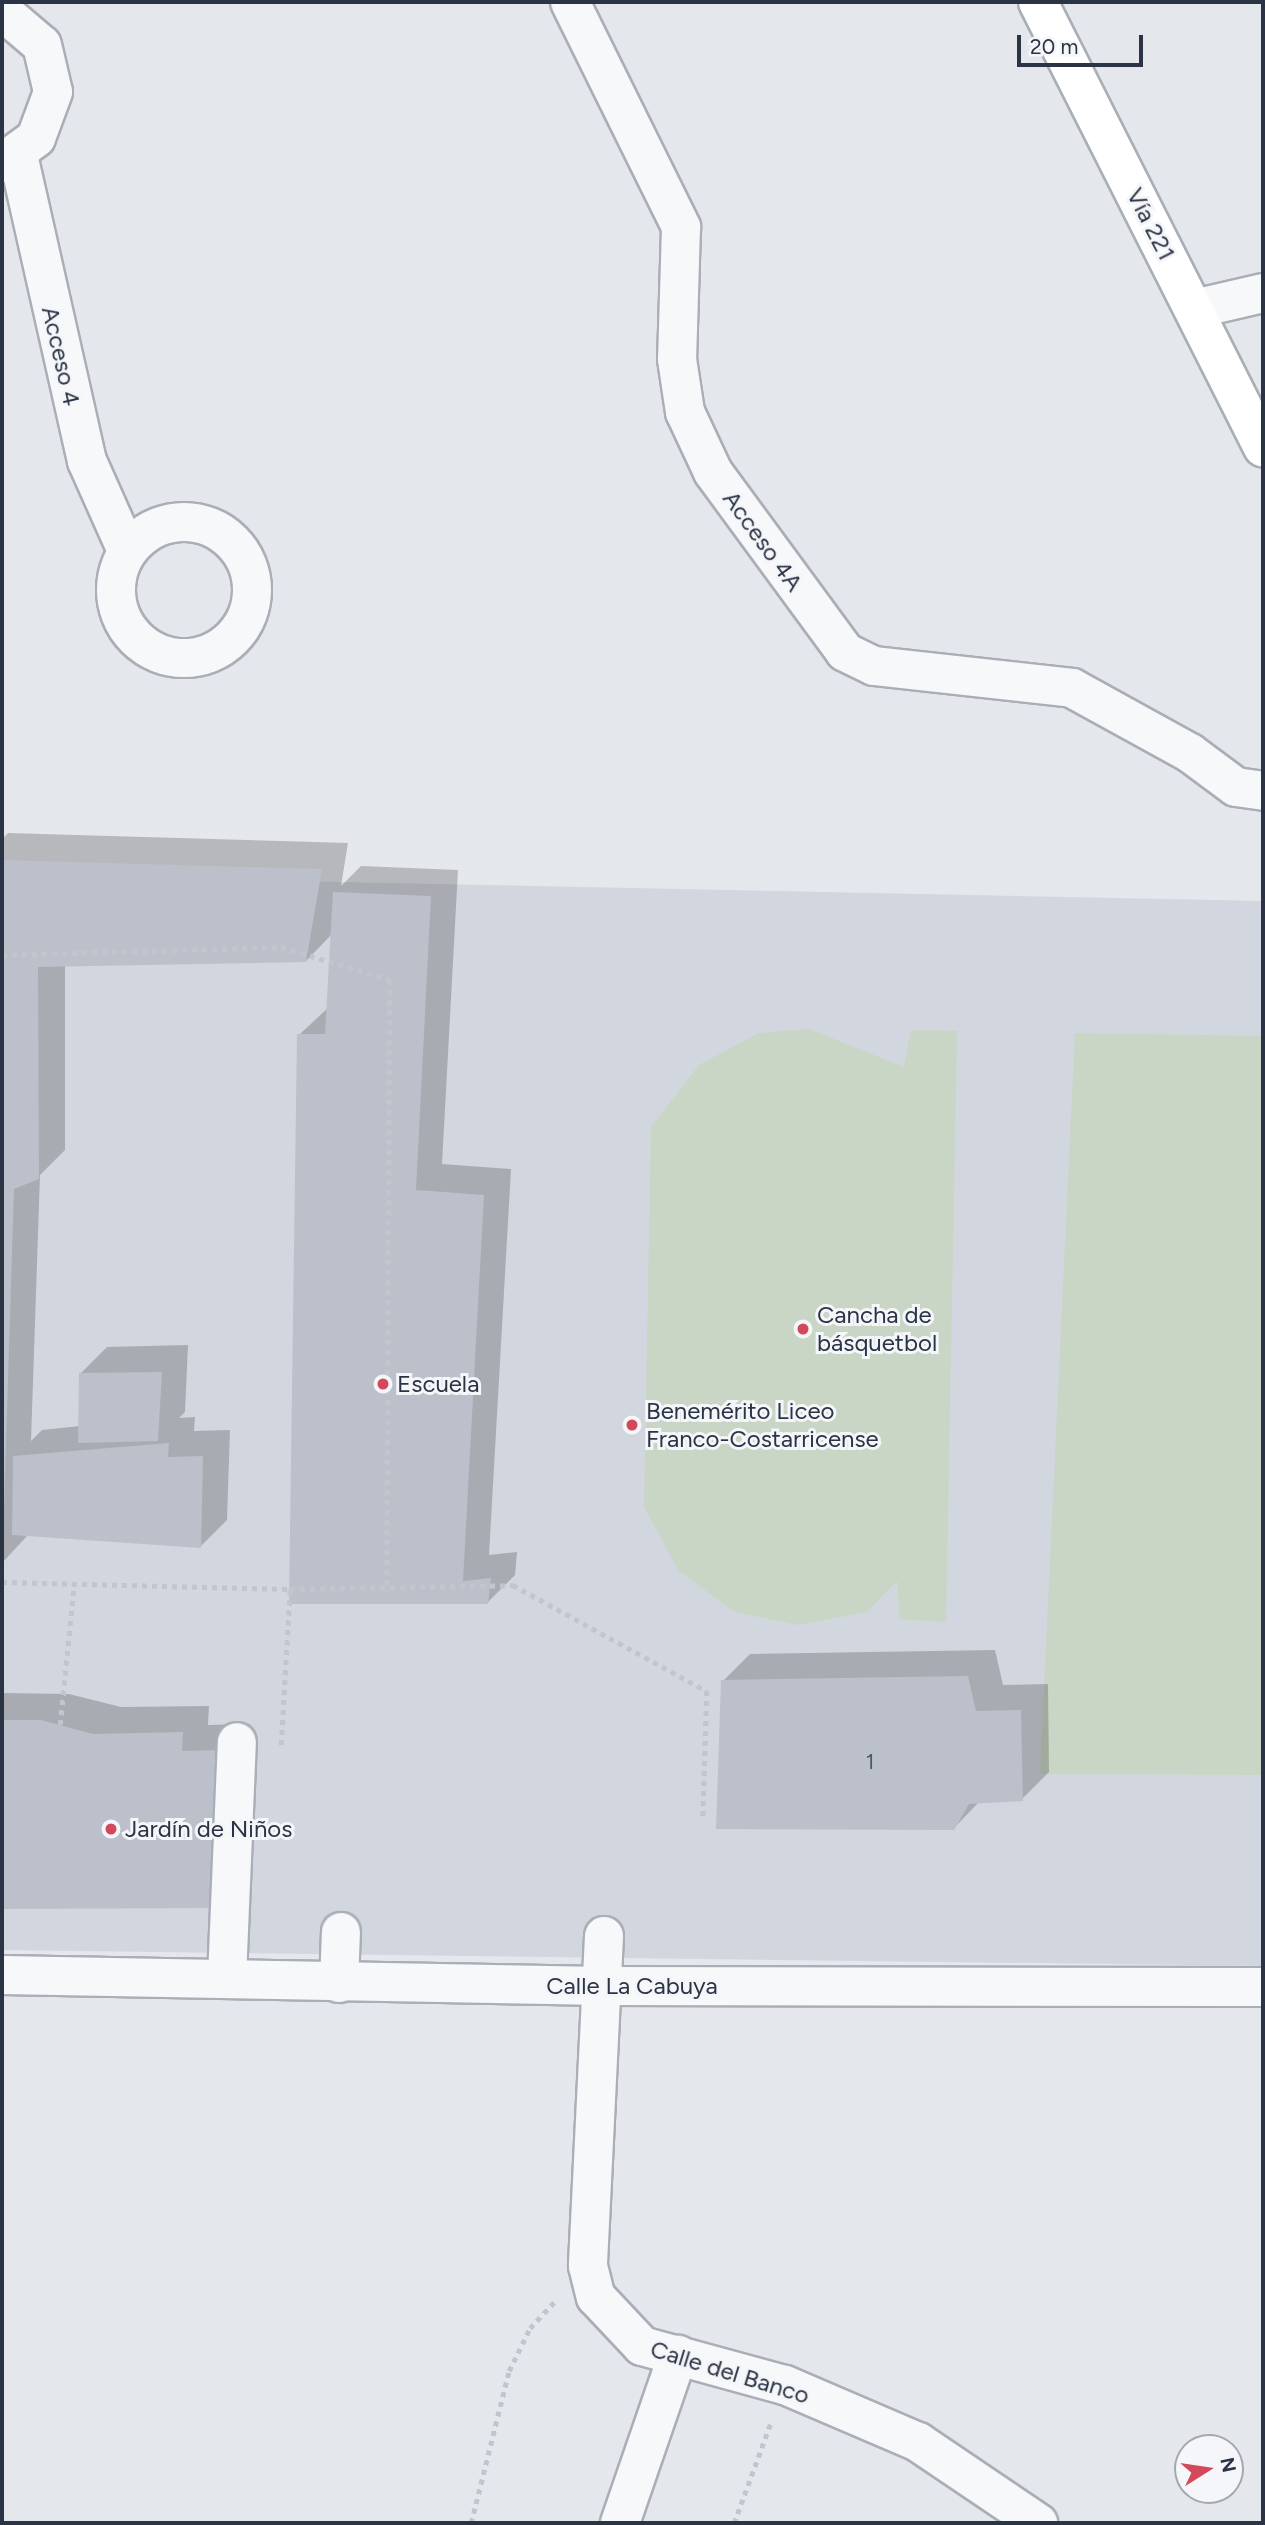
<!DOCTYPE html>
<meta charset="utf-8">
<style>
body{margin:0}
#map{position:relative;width:1265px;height:2525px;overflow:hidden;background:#e4e7ec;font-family:Figtree,sans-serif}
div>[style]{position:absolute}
.built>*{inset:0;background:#d2d6de}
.green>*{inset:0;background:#c9d6c5}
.shadow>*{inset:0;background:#0003}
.building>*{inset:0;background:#bbc0ca}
.path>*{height:4.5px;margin-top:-2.25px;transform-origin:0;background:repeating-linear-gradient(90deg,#c2c5cb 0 5px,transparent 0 10px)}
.roads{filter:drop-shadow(2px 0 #a9aeb7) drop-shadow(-2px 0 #a9aeb7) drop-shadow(0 2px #a9aeb7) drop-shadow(0 -2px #a9aeb7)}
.minor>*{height:38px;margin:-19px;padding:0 19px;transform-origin:19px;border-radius:19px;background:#f7f8fa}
.minor>.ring{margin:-19px;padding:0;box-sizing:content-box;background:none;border:38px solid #f7f8fa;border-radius:50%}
.major>*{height:38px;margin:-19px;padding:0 19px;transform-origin:19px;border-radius:19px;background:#fff}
.dots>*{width:19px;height:19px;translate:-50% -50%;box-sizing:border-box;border:4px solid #f4f6f9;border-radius:50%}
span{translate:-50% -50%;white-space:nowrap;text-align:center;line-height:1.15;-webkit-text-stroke:6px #f4f6f9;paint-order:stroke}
.number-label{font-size:21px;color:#4f5766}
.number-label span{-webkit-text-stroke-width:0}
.street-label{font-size:24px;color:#2b3445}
.poi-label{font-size:24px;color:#2b3445}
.left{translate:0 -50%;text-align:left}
.frame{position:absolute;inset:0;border:4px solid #2b3445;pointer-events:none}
.north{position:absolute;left:1174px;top:2434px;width:70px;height:70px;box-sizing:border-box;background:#f4f6f9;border:2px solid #a4a8b1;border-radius:50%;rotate:78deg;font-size:19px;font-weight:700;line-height:28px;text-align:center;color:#2b3445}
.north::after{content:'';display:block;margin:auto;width:24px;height:32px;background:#d1495b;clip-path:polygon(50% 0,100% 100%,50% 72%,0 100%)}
.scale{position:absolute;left:1017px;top:35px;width:126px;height:32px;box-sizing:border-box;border:4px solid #2b3445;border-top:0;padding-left:9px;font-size:21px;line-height:24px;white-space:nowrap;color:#2b3445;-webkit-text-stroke:5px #f4f6f9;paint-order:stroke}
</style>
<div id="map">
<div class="built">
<div style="clip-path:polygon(2px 875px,1263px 901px,1263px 1966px,2px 1950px)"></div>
</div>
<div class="green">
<div style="clip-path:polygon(809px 1029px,904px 1067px,911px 1030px,957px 1031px,946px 1622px,900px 1619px,897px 1581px,867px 1612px,798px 1625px,735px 1612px,678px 1570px,644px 1507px,651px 1127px,699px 1065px,759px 1033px)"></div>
<div style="clip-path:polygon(1075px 1033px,1263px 1036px,1263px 1775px,1040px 1774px)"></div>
</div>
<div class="shadow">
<div style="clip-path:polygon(8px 833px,348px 843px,341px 886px,361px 866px,458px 870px,442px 1164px,511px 1169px,489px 1555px,517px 1552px,515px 1575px,488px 1602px,290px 1602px,299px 1035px,328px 1008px,332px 934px,306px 961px,65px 965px,65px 1150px,40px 1175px,31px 1441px,42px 1430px,80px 1426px,80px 1374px,107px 1347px,188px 1345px,185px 1412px,179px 1418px,195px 1417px,194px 1431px,230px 1430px,227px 1520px,200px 1547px,28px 1535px,2px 1563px,2px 839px)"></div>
<div style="clip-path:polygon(995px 1650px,1003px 1685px,1048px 1684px,1049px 1772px,1022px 1799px,980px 1801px,953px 1829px,723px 1681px,750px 1654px)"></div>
<div style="clip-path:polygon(2px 1693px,69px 1694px,121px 1707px,209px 1706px,208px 1725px,250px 1724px,244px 1879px,217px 1906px,2px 1907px)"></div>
</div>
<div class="building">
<div style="clip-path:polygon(2px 860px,322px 869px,306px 962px,38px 967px,39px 1179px,14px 1189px,4px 1508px)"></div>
<div style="clip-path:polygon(333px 892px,431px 896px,416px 1190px,484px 1195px,463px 1581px,491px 1578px,488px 1604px,289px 1604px,297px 1034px,325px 1034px)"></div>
<div style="clip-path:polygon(162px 1372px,158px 1441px,78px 1443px,79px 1373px)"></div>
<div style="clip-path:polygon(169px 1443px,168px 1457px,203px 1456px,201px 1548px,12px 1535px,13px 1456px)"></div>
<div style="clip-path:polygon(968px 1676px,976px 1711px,1021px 1710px,1023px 1801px,969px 1804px,954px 1830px,716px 1829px,721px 1680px)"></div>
<div style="clip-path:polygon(2px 1720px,41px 1720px,93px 1734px,183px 1732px,182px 1751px,223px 1750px,218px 1908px,2px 1909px)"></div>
</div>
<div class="path">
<div style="left:2px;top:955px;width:279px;rotate:-1.6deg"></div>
<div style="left:281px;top:947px;width:114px;rotate:16.8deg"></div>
<div style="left:390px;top:980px;width:611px;rotate:90.28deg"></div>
<div style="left:2px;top:1582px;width:288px;rotate:1.4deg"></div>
<div style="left:60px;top:1725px;width:142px;rotate:-84.3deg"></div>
<div style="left:281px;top:1745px;width:156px;rotate:-86.7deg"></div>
<div style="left:290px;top:1589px;width:223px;rotate:-1deg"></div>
<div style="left:513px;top:1585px;width:221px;rotate:28.7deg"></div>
<div style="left:707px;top:1691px;width:128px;rotate:91.8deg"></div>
<div style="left:471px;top:2523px;width:157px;rotate:-76deg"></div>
<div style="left:509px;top:2371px;width:48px;rotate:-64deg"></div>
<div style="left:530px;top:2328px;width:35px;rotate:-47deg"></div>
<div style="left:734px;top:2523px;width:108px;rotate:-69.9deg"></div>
</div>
<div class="roads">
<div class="minor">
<div style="left:570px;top:2px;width:251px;rotate:63.7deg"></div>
<div style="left:681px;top:227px;width:132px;rotate:91.7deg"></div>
<div style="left:677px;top:359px;width:54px;rotate:81.4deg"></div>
<div style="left:685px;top:412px;width:66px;rotate:65deg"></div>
<div style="left:713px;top:472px;width:223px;rotate:53.7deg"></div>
<div style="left:845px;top:652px;width:32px;rotate:26deg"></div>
<div style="left:874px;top:666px;width:199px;rotate:6.3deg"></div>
<div style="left:1072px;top:688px;width:135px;rotate:28.8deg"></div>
<div style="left:1190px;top:753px;width:57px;rotate:36.5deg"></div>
<div style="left:1236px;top:787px;width:27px;rotate:8deg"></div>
<div style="left:2px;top:11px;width:52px;rotate:40.4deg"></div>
<div style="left:42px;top:45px;width:48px;rotate:76.8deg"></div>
<div style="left:53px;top:92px;width:49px;rotate:110.3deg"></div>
<div style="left:36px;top:138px;width:42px;rotate:143.7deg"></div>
<div style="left:18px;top:155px;width:314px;rotate:77.3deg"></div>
<div style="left:87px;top:461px;width:98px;rotate:66deg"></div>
<div style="left:1194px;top:309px;width:71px;rotate:-13.1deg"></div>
<div class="ring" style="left:116px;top:522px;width:98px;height:98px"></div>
<div style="left:604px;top:1936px;width:330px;rotate:92.8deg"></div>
<div style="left:588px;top:2266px;width:32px;rotate:76deg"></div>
<div style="left:596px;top:2297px;width:67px;rotate:46.8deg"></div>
<div style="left:642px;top:2346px;width:148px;rotate:15.3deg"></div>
<div style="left:785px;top:2385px;width:145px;rotate:23.2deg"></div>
<div style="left:918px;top:2442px;width:145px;rotate:34deg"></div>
<div style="left:2px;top:1975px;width:602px;rotate:1.05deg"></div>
<div style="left:604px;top:1986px;width:659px;rotate:0.09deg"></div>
<div style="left:227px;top:1978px;width:236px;rotate:-87.6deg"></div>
<div style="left:339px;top:1983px;width:51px;rotate:-87.8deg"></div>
<div style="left:620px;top:2523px;width:178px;rotate:-71deg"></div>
</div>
<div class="major">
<div style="left:1038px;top:2px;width:499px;rotate:63.2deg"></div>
</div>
</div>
<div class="dots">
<div style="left:803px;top:1329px;background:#d1495b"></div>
<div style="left:383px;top:1384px;background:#d1495b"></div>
<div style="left:632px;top:1425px;background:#d1495b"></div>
<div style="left:111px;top:1829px;background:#d1495b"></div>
</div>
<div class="number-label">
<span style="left:870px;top:1762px">1</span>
</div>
<div class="street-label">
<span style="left:1151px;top:224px;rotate:63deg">Vía 221</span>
<span style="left:61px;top:356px;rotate:77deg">Acceso 4</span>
<span style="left:763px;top:541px;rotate:54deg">Acceso 4A</span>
<span style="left:632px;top:1986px">Calle La Cabuya</span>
<span style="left:730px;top:2372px;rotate:17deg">Calle del Banco</span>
</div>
<div class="poi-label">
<span class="left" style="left:817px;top:1329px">Cancha de<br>básquetbol</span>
<span class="left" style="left:397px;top:1384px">Escuela</span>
<span class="left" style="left:646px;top:1425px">Benemérito Liceo<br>Franco-Costarricense</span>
<span class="left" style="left:125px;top:1829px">Jardín de Niños</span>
</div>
<div class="frame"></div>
<div class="north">N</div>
<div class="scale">20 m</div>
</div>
